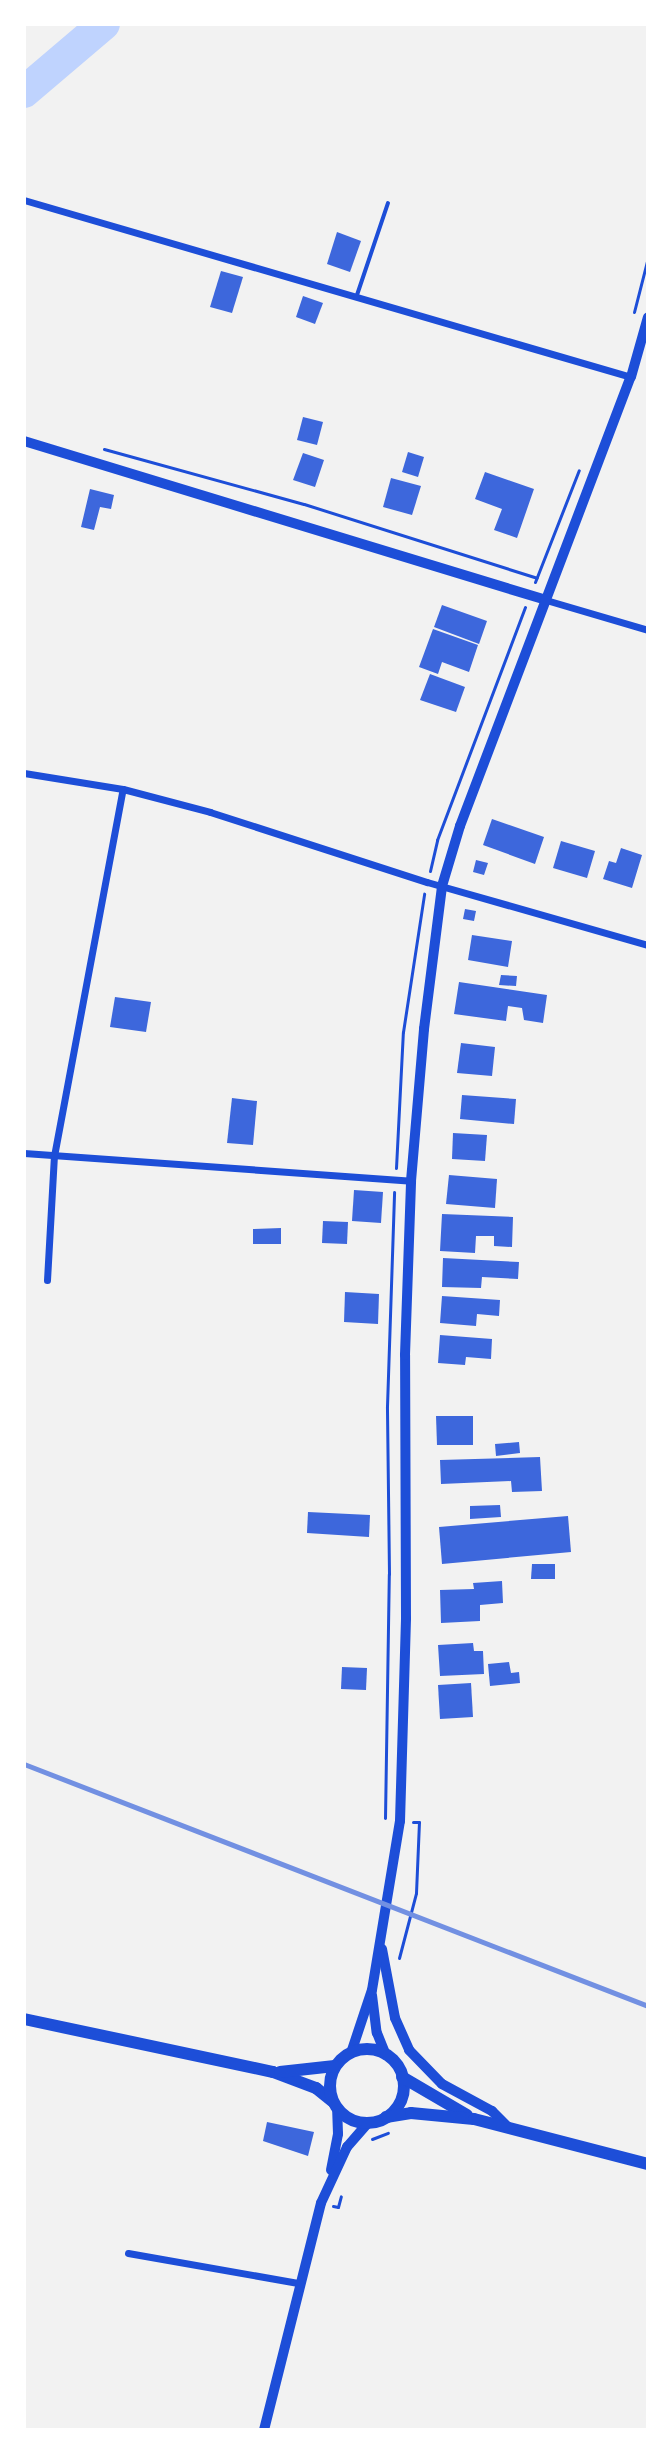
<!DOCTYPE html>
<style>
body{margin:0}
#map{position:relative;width:672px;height:2454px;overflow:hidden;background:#f2f2f2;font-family:Commissioner,sans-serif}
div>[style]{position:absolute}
.river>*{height:32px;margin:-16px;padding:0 16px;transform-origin:16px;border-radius:16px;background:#bfd3fe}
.building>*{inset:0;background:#3d67dc}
.path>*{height:3px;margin:-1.5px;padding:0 1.5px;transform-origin:1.5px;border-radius:1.5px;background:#1d4ed8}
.service>*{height:4px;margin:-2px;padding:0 2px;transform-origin:2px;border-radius:2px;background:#1d4ed8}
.minor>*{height:7px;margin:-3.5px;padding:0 3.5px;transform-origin:3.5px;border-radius:3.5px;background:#1d4ed8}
.secondary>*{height:10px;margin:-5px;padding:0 5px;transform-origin:5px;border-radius:5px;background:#1d4ed8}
.primary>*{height:12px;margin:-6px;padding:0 6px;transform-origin:6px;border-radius:6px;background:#1d4ed8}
.primary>.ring{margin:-6px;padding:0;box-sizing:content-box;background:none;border:12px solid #1d4ed8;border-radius:50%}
.rail>*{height:5px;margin:-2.5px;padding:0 2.5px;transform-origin:2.5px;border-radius:2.5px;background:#7290e2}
span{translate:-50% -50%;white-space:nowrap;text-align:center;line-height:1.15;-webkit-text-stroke:6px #fff;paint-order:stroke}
.frame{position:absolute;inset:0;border:26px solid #fff;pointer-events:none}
</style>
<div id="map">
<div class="river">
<div style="left:24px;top:92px;width:105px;rotate:-40.4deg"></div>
</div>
<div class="building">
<div style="clip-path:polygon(337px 232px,361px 241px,350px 272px,327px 264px)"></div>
<div style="clip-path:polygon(221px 271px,243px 277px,232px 313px,210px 307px)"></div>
<div style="clip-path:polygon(303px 296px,323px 303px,315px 324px,296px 317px)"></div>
<div style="clip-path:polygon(303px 417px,323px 422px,317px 445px,297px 440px)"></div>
<div style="clip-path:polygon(408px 452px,424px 457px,418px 477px,402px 472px)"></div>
<div style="clip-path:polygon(303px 453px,324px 460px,315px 487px,293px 480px)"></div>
<div style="clip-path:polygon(485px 472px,534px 489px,517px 538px,494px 530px,502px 509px,475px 499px)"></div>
<div style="clip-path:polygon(391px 478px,421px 486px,412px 515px,383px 507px)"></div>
<div style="clip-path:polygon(90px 489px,114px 495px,111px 509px,100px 507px,94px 530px,81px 527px)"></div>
<div style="clip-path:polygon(442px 605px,487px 621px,479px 644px,434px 627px)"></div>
<div style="clip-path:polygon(433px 629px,478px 645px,469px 672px,442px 662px,438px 674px,419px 667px)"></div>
<div style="clip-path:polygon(430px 674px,465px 687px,456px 712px,420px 700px)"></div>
<div style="clip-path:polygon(492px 819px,544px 837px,535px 864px,483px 845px)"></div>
<div style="clip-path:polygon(561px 841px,595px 851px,587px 878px,553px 868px)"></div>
<div style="clip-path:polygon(621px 848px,642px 855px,632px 888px,603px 879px,609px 861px,616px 863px)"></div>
<div style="clip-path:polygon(476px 860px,488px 863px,484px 875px,473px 872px)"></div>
<div style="clip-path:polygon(465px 909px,476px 911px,474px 921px,463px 919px)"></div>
<div style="clip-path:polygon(472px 935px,512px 941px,508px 967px,468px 960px)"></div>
<div style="clip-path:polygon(501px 975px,517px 976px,516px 986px,499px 985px)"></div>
<div style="clip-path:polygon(459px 982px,547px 995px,543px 1023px,524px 1020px,522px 1008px,508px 1006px,506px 1021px,454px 1014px)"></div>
<div style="clip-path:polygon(115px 997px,151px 1002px,146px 1032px,110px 1027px)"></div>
<div style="clip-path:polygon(461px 1043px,495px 1047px,492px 1076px,457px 1073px)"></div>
<div style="clip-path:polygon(462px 1095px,516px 1099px,514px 1124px,460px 1119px)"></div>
<div style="clip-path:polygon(232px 1098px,257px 1101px,253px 1145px,227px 1143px)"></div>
<div style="clip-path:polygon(453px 1133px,487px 1135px,485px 1161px,452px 1159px)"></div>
<div style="clip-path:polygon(449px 1175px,497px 1179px,495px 1208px,446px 1204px)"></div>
<div style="clip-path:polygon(354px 1190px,383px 1192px,381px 1223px,352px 1221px)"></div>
<div style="clip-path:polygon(442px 1214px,513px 1217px,512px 1247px,494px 1246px,494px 1236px,476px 1236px,475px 1253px,440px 1251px)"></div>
<div style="clip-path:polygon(323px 1221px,348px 1222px,347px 1244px,322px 1243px)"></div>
<div style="clip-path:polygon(281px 1228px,281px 1244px,253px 1244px,253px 1229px)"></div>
<div style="clip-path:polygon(443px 1258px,519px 1262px,518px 1279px,482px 1277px,481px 1288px,442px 1287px)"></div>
<div style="clip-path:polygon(345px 1292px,379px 1294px,378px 1324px,344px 1322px)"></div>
<div style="clip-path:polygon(442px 1296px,500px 1300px,499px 1316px,477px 1314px,476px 1326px,440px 1323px)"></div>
<div style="clip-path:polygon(440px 1335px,492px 1339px,491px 1359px,466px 1357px,465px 1365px,438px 1363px)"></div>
<div style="clip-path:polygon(436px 1416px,473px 1416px,473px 1445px,437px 1445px)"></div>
<div style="clip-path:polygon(519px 1442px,520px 1453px,496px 1456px,495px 1444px)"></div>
<div style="clip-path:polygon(540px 1457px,542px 1491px,512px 1492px,511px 1481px,441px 1484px,440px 1460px)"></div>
<div style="clip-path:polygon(500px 1505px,501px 1517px,470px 1519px,470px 1506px)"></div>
<div style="clip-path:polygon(308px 1512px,370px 1515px,369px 1537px,307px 1533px)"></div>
<div style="clip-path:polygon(568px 1516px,571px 1552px,442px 1564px,439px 1527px)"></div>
<div style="clip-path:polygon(532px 1564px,555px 1564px,555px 1579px,531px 1579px)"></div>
<div style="clip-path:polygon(502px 1581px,503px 1603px,480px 1605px,480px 1621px,441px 1623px,440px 1590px,474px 1589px,473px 1583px)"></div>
<div style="clip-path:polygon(473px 1643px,474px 1651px,483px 1651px,484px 1674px,440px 1676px,438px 1645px)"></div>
<div style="clip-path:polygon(509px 1662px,511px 1673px,519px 1672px,520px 1683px,490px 1686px,488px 1664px)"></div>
<div style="clip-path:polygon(342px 1667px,367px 1668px,366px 1690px,341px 1689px)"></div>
<div style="clip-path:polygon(471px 1683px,473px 1717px,440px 1719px,438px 1685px)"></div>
<div style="clip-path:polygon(267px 2122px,314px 2132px,308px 2156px,263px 2141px)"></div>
</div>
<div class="path">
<div style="left:634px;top:312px;width:57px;rotate:-75.7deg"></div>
<div style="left:647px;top:381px;width:1px"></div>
<div style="left:104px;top:449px;width:207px;rotate:15.4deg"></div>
<div style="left:304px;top:504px;width:244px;rotate:17.6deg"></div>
<div style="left:535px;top:582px;width:120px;rotate:-68.6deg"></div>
<div style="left:430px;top:871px;width:32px;rotate:-77deg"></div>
<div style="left:437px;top:840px;width:249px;rotate:-69.3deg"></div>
<div style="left:396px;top:1168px;width:136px;rotate:-87.1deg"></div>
<div style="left:403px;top:1032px;width:140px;rotate:-81.3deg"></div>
<div style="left:385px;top:1818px;width:244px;rotate:-89.1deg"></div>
<div style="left:389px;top:1574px;width:168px;rotate:-90.7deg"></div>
<div style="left:387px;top:1406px;width:214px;rotate:-88.1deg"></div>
<div style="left:399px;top:1958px;width:67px;rotate:-75.3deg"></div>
<div style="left:416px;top:1893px;width:71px;rotate:-87.6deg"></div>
<div style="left:419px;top:1822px;width:6px;rotate:180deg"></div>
<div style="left:372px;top:2139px;width:17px;rotate:-21deg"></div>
<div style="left:333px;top:2206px;width:5px;rotate:11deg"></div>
<div style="left:338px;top:2207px;width:11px;rotate:-75deg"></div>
</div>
<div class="service">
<div style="left:357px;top:295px;width:97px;rotate:-71.4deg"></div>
</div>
<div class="minor">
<div style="left:24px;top:200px;width:632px;rotate:16.26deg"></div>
<div style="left:546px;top:600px;width:106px;rotate:16.4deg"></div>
<div style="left:24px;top:773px;width:100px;rotate:9.2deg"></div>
<div style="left:123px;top:789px;width:90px;rotate:14.8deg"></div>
<div style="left:210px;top:812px;width:228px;rotate:17.9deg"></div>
<div style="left:427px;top:882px;width:230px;rotate:15.9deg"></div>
<div style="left:24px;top:1153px;width:388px;rotate:4.1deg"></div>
<div style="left:47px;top:1280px;width:124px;rotate:-86.8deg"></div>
<div style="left:54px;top:1156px;width:373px;rotate:-79.4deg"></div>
<div style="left:128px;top:2253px;width:174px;rotate:10deg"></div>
</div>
<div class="secondary">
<div style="left:24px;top:441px;width:546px;rotate:16.94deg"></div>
<div style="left:382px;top:1949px;width:70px;rotate:79.3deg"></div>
<div style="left:395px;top:2018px;width:35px;rotate:66deg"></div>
<div style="left:409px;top:2050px;width:47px;rotate:45.9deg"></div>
<div style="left:442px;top:2084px;width:57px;rotate:28.4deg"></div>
<div style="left:492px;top:2111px;width:24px;rotate:45deg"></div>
<div style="left:372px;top:1995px;width:38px;rotate:83deg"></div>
<div style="left:377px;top:2033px;width:24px;rotate:68deg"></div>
<div style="left:351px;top:2053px;width:66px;rotate:-71.6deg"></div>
<div style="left:372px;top:1990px;width:171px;rotate:-80.6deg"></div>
<div style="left:400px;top:1821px;width:203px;rotate:-88.3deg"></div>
<div style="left:406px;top:1618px;width:263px;rotate:-90.2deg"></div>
<div style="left:405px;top:1355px;width:174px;rotate:-88deg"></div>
<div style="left:411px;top:1181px;width:153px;rotate:-85.1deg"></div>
<div style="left:424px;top:1029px;width:144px;rotate:-82.8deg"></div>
<div style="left:442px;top:886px;width:63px;rotate:-73.3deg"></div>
<div style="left:460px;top:826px;width:480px;rotate:-69.2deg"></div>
<div style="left:631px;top:377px;width:62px;rotate:-74.2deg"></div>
<div style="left:331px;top:2170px;width:37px;rotate:-79deg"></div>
<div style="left:338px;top:2134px;width:26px;rotate:-92deg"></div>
<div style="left:264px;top:2430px;width:234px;rotate:-75.9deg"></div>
<div style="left:321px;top:2203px;width:62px;rotate:-65.1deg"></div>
<div style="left:347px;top:2147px;width:32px;rotate:-49deg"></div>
</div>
<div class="primary">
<div style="left:24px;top:2019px;width:255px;rotate:12deg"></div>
<div style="left:273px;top:2072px;width:46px;rotate:20.4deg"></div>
<div style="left:316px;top:2088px;width:22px;rotate:39deg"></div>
<div class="ring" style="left:330px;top:2049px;width:62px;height:62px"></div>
<div style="left:280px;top:2072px;width:55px;rotate:-6.2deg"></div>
<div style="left:402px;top:2077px;width:75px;rotate:30.3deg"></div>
<div style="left:386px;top:2117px;width:25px;rotate:-9deg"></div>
<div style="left:411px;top:2113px;width:63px;rotate:5.4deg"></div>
<div style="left:474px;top:2119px;width:180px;rotate:14.5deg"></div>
</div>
<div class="rail">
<div style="left:24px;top:1764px;width:669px;rotate:21.2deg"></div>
</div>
<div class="frame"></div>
</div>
